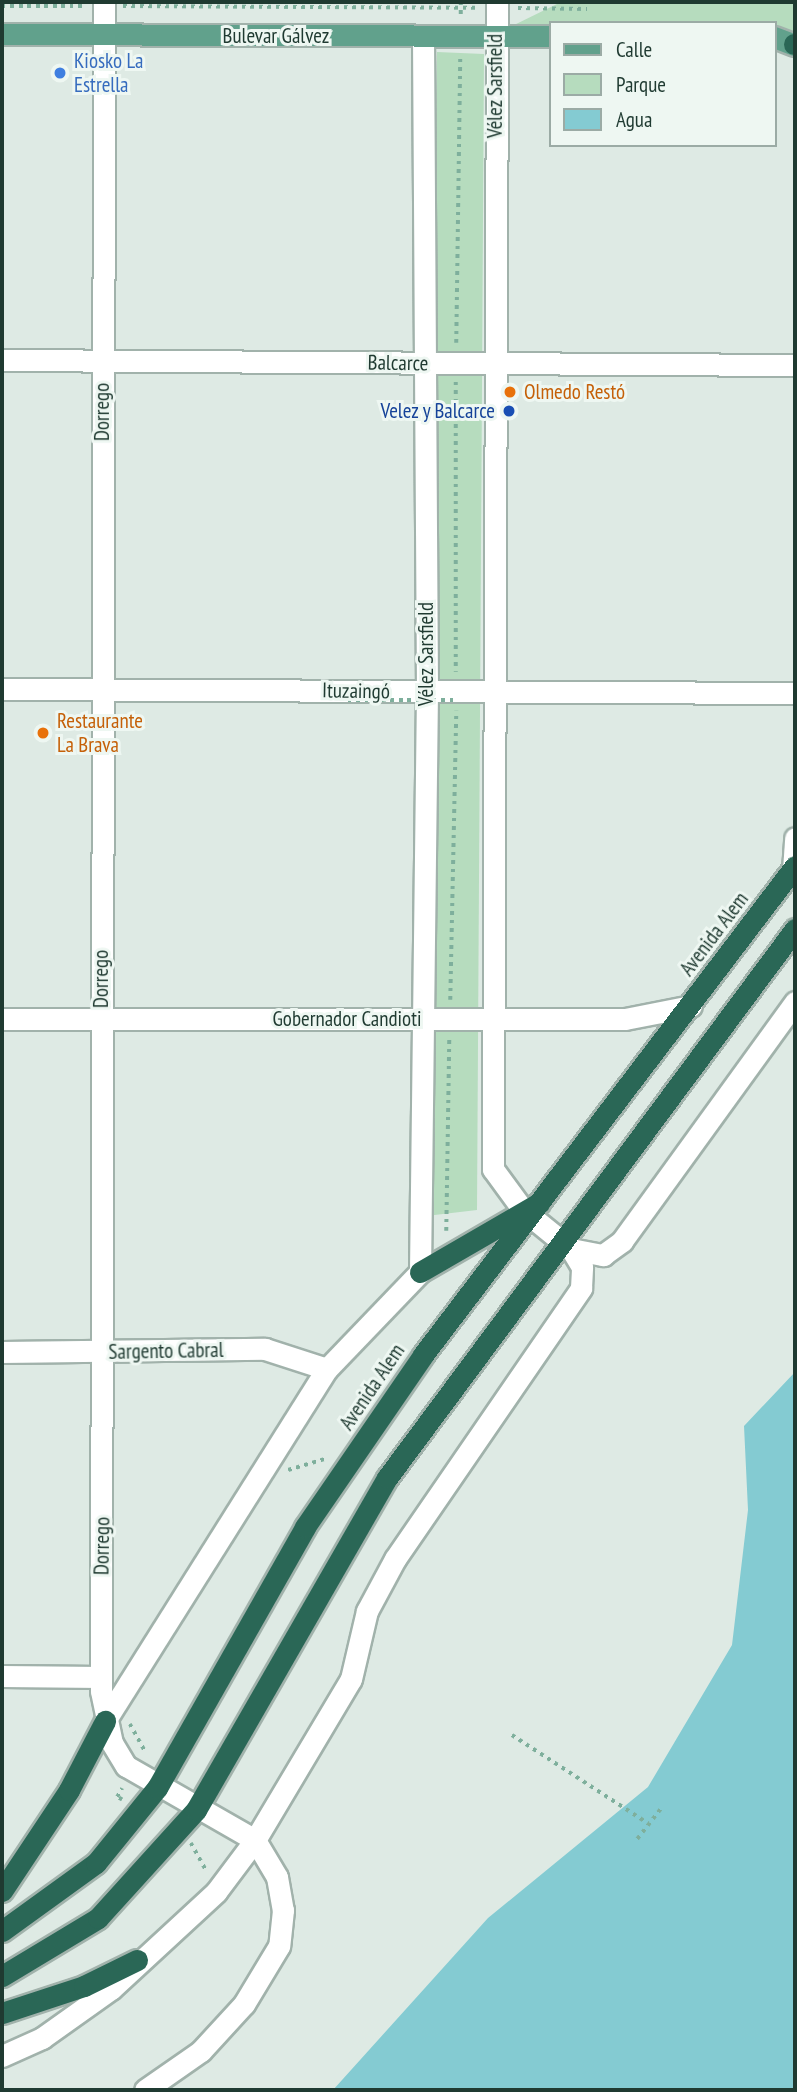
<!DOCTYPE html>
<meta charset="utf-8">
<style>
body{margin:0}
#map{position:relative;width:797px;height:2092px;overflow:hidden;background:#deeae4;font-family:"PT Sans Narrow",sans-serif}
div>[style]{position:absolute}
.green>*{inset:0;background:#b6dcbe}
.water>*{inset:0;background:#84cbd2}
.path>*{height:3.5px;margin-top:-1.75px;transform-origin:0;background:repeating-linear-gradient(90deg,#7eaf9c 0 3.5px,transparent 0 8.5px)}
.roads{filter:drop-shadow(2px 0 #a1b2ab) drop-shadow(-2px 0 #a1b2ab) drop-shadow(0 2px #a1b2ab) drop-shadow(0 -2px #a1b2ab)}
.minor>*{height:21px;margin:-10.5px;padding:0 10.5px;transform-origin:10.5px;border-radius:10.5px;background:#fff}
.major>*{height:21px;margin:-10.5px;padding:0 10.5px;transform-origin:10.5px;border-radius:10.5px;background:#61a18c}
.highway>*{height:21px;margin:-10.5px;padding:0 10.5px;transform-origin:10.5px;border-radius:10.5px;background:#2a6756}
.path-bridge>*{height:3.5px;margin-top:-1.75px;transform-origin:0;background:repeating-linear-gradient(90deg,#7eaf9c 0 3.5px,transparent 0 8.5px)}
.dots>*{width:19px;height:19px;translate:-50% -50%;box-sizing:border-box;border:4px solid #eef7f2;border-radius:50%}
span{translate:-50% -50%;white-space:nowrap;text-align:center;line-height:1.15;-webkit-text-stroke:6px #eef7f2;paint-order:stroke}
.street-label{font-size:21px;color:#1f3a31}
.shop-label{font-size:21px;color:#366cbe}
.left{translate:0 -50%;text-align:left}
.food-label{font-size:21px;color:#c56008}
.transit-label{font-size:21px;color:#164399}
.right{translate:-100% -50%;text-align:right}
.frame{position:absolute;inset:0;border:4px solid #1f3a31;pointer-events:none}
.legend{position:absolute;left:549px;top:21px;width:228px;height:126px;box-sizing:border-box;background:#eef7f2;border:2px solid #9baba5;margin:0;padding:9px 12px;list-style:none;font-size:21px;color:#1f3a31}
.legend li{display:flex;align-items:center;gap:14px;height:35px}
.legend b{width:35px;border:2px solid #9baba5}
</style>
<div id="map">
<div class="green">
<div style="clip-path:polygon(561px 2px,795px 2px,795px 40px,774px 33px,774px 23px,550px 23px,550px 32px,500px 32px)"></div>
<div style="clip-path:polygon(437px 52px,484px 54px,477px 1210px,426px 1216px)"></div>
</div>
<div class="water">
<div style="clip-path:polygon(795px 1372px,795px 2090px,333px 2090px,488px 1918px,648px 1787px,732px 1645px,748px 1510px,744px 1426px)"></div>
</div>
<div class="path">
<div style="left:461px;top:2px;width:15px;rotate:90deg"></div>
<div style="left:2px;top:6px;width:82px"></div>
<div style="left:123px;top:6px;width:353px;rotate:0.3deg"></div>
<div style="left:518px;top:8px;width:69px;rotate:0.8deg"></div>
<div style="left:456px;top:343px;width:287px;rotate:-89.2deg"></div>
<div style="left:456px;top:382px;width:290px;rotate:90deg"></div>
<div style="left:450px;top:1000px;width:289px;rotate:-88.8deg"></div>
<div style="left:446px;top:1231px;width:191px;rotate:-89.1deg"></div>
<div style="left:288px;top:1470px;width:42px;rotate:-16.7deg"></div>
<div style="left:130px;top:1724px;width:33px;rotate:61deg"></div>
<div style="left:512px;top:1735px;width:163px;rotate:33deg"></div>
<div style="left:122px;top:1800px;width:6px;rotate:-149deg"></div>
<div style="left:117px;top:1797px;width:10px;rotate:-61deg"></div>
<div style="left:637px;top:1839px;width:39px;rotate:-52deg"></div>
<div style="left:191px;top:1843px;width:31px;rotate:61deg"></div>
</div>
<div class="roads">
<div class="minor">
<div style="left:104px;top:2px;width:1689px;rotate:90.1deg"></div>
<div style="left:101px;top:1691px;width:53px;rotate:78.1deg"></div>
<div style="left:112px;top:1743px;width:27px;rotate:59deg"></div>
<div style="left:126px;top:1766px;width:149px;rotate:29.8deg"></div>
<div style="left:255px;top:1840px;width:43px;rotate:59.3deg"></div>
<div style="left:277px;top:1877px;width:34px;rotate:80deg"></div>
<div style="left:283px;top:1910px;width:36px;rotate:96deg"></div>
<div style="left:279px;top:1946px;width:68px;rotate:121.1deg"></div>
<div style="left:244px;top:2004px;width:64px;rotate:132.5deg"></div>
<div style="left:201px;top:2051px;width:68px;rotate:145.1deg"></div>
<div style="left:2px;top:360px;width:793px;rotate:0.36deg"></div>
<div style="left:2px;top:689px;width:793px;rotate:0.29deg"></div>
<div style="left:793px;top:870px;width:32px;rotate:-86deg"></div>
<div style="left:2px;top:1019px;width:623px"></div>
<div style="left:625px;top:1019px;width:67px;rotate:-11.1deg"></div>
<div style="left:571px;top:1249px;width:33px;rotate:11deg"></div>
<div style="left:603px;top:1255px;width:24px;rotate:-36deg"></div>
<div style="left:622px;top:1241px;width:295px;rotate:-54.1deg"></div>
<div style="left:2px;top:1352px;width:263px;rotate:-0.7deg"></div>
<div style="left:265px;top:1349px;width:65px;rotate:17.9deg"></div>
<div style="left:2px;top:1676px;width:99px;rotate:0.6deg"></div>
<div style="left:105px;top:1721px;width:416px;rotate:-57.8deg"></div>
<div style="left:327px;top:1369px;width:134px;rotate:-46.2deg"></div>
<div style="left:420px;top:1272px;width:581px;rotate:-89.31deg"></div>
<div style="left:427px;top:691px;width:655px;rotate:-90.35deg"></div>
<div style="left:2px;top:2056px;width:44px;rotate:-24.2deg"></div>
<div style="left:42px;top:2038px;width:85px;rotate:-35.4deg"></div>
<div style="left:111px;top:1989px;width:143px;rotate:-42.7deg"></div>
<div style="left:216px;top:1892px;width:65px;rotate:-53.1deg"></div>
<div style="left:255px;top:1840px;width:187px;rotate:-59.2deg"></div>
<div style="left:351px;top:1679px;width:70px;rotate:-76.8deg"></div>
<div style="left:367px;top:1611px;width:59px;rotate:-61.7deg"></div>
<div style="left:395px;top:1559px;width:329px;rotate:-55.5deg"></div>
<div style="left:581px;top:1288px;width:21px;rotate:-87deg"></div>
<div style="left:582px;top:1267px;width:21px;rotate:-121deg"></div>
<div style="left:571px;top:1249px;width:62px;rotate:-140.9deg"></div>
<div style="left:523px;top:1210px;width:51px;rotate:-126.2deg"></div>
<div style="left:493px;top:1169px;width:1167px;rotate:-89.8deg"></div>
</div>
<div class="major">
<div style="left:2px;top:34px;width:548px;rotate:0.21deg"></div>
<div style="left:774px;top:37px;width:22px;rotate:21deg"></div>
</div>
<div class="highway">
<div style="left:794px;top:44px;width:1px"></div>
<div style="left:420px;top:1272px;width:138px;rotate:-30.1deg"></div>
<div style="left:2px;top:1891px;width:121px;rotate:-56.4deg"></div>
<div style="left:69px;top:1790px;width:78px;rotate:-62.4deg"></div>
<div style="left:2px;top:1931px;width:116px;rotate:-35.9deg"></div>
<div style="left:96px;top:1863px;width:97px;rotate:-50.9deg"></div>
<div style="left:157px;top:1788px;width:300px;rotate:-60.4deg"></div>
<div style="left:305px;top:1527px;width:209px;rotate:-55.5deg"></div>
<div style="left:423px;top:1355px;width:614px;rotate:-52.74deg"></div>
<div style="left:2px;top:1976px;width:112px;rotate:-31.1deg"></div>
<div style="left:98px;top:1918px;width:146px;rotate:-47.8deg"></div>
<div style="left:196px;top:1810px;width:383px;rotate:-60.1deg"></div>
<div style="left:387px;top:1478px;width:684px;rotate:-53.38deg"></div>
<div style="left:2px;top:2013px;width:86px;rotate:-18.2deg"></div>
<div style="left:84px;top:1986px;width:59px;rotate:-26.1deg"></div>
</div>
</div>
<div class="path-bridge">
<div style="left:348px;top:700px;width:109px"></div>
</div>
<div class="dots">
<div style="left:60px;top:73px;background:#3f7fe0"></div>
<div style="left:510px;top:392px;background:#e8710a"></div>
<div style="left:509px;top:411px;background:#1a4fb4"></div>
<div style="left:43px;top:733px;background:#e8710a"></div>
</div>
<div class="street-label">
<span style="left:276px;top:36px">Bulevar Gálvez</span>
<span style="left:495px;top:86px;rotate:-90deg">Vélez Sarsfield</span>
<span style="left:398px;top:363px;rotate:1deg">Balcarce</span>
<span style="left:102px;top:412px;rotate:-90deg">Dorrego</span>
<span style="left:426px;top:654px;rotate:-90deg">Vélez Sarsfield</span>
<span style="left:356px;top:691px;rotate:1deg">Ituzaingó</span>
<span style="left:714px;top:934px;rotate:-53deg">Avenida Alem</span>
<span style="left:101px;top:979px;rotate:-90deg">Dorrego</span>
<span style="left:347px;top:1019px">Gobernador Candioti</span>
<span style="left:166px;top:1351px;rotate:-1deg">Sargento Cabral</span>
<span style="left:372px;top:1387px;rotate:-56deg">Avenida Alem</span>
<span style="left:102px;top:1546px;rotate:-89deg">Dorrego</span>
</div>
<div class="shop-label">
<span class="left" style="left:74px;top:73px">Kiosko La<br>Estrella</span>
</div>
<div class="food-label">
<span class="left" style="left:524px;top:392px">Olmedo Restó</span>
<span class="left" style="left:57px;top:733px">Restaurante<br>La Brava</span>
</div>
<div class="transit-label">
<span class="right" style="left:495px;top:411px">Velez y Balcarce</span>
</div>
<div class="frame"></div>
<ul class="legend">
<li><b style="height:9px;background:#61a18c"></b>Calle</li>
<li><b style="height:19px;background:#b6dcbe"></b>Parque</li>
<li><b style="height:19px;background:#84cbd2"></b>Agua</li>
</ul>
</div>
